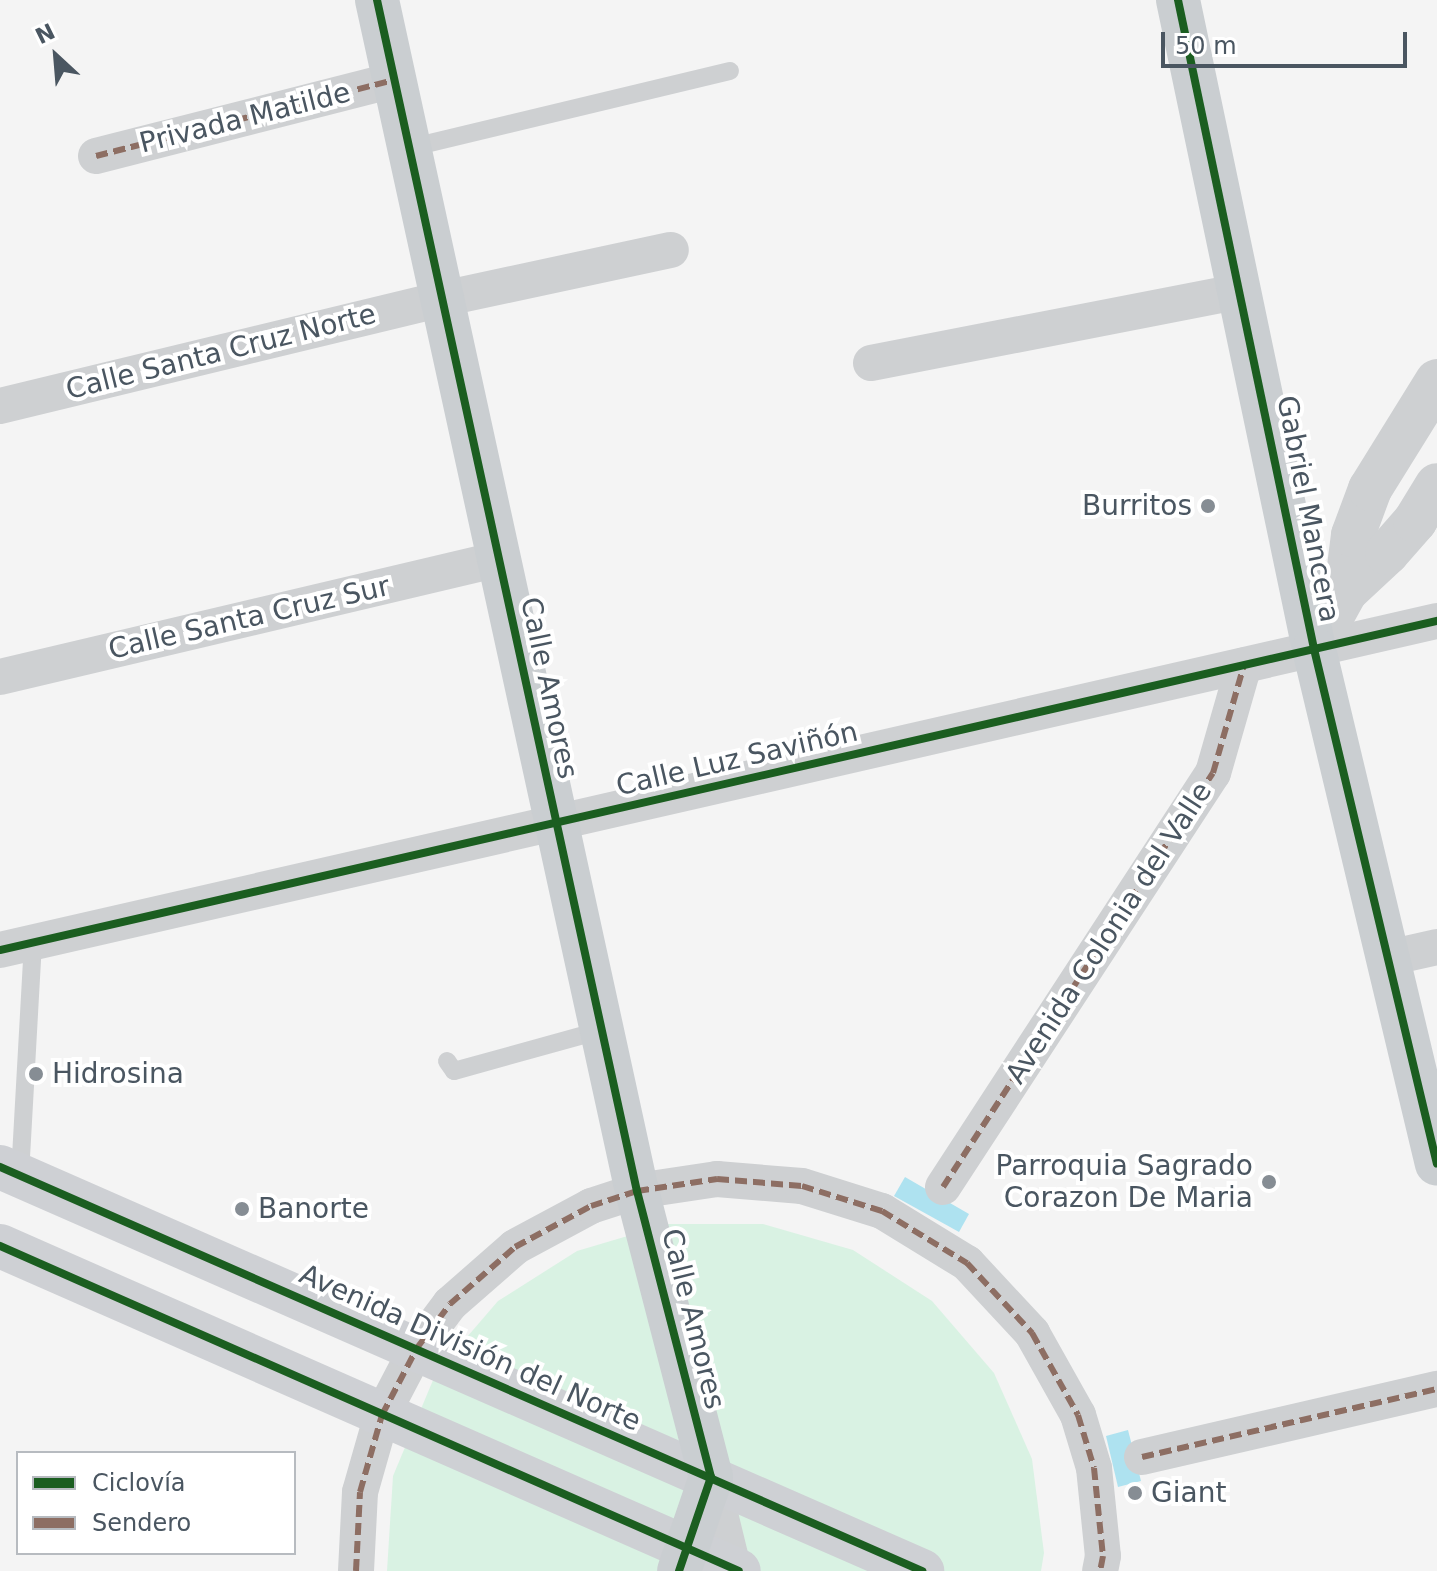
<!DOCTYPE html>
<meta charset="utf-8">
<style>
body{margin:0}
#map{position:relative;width:1437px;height:1571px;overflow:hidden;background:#f4f4f4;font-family:"DejaVu Sans",sans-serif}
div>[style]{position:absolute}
.green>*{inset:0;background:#d9f2e3}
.water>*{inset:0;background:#aee2f0}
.service>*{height:18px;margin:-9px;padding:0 9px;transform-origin:9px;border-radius:9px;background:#ced0d2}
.minor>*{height:36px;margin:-18px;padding:0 18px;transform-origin:18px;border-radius:18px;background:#ced0d2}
.tertiary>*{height:44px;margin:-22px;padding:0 22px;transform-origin:22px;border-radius:22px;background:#ced0d2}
.secondary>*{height:44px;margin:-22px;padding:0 22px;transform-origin:22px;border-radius:22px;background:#ced0d4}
.primary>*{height:44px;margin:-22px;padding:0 22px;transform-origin:22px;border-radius:22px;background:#caced1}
.quiet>*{height:6px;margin-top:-3px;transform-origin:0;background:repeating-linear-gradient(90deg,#8d6e63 0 12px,transparent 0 18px)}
.cycleway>*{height:8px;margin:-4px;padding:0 4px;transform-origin:4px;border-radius:4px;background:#1b5e20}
.dots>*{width:22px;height:22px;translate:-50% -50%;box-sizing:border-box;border:4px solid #fff;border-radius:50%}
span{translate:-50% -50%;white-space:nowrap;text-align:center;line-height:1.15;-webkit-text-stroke:8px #fff;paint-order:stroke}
.street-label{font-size:28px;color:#4a5661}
.poi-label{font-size:28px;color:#4a5661}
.right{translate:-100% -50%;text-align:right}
.left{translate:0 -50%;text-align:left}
.legend{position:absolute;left:16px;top:1451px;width:280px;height:104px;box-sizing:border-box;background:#fff;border:2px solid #b7bbc0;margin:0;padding:10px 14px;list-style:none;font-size:24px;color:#4a5661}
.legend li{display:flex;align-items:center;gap:16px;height:40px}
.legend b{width:40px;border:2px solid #b7bbc0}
.north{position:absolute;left:16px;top:16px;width:80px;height:80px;-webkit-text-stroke:6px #fff;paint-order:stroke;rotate:334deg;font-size:22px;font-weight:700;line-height:32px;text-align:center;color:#4a5661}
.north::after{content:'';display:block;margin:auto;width:28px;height:36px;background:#4a5661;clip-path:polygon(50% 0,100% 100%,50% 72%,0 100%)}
.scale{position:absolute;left:1161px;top:32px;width:246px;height:36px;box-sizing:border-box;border:4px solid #4a5661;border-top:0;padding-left:10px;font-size:24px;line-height:28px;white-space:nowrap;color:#4a5661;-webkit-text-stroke:6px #fff;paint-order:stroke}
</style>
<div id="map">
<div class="green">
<div style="clip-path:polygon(668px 1224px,763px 1224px,853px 1250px,932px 1301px,994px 1373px,1032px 1459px,1044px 1553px,1041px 1571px,387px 1571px,393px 1476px,436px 1373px,498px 1301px,577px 1251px)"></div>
</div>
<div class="water">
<div style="clip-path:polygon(905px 1177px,969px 1214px,959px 1232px,894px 1196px)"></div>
<div style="clip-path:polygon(1128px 1430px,1141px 1481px,1118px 1487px,1106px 1436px)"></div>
</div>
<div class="service">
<div style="left:409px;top:148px;width:330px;rotate:-13.5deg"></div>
<div style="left:447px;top:1061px;width:12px;rotate:55deg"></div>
<div style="left:454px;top:1071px;width:154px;rotate:-15.5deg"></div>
<div style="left:20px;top:1175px;width:232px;rotate:-86.8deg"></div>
</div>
<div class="minor">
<div style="left:96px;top:156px;width:308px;rotate:-14.3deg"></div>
<div style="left:871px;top:363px;width:378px;rotate:-11deg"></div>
<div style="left:0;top:406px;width:455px;rotate:-13.6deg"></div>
<div style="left:442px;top:299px;width:234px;rotate:-12.1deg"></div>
<div style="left:0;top:677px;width:513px;rotate:-13.3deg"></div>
<div style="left:0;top:950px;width:1474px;rotate:-12.9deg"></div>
<div style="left:1388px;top:958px;width:50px;rotate:-12.7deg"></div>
<div style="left:943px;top:1187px;width:494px;rotate:-56.9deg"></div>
<div style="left:1213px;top:773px;width:112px;rotate:-74deg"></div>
<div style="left:1142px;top:1457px;width:303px;rotate:-13deg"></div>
<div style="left:711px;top:1477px;width:97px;rotate:76.3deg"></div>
<div style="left:356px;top:1571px;width:79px;rotate:-87.1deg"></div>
<div style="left:360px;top:1492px;width:80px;rotate:-74.1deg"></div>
<div style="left:382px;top:1415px;width:76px;rotate:-62.4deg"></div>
<div style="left:417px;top:1348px;width:55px;rotate:-53.1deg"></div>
<div style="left:450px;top:1304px;width:86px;rotate:-41.2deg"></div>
<div style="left:515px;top:1247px;width:86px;rotate:-28.3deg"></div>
<div style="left:591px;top:1206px;width:48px;rotate:-18.1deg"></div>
<div style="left:637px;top:1191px;width:81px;rotate:-8.5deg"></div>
<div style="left:717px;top:1179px;width:85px;rotate:4.7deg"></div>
<div style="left:802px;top:1186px;width:84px;rotate:17.4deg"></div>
<div style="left:882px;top:1211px;width:100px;rotate:31.5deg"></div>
<div style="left:967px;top:1263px;width:96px;rotate:47.1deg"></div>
<div style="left:1032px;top:1333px;width:94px;rotate:60.7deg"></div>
<div style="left:1078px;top:1415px;width:55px;rotate:73.2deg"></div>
<div style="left:1094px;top:1468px;width:88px;rotate:84.2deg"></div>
<div style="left:1103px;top:1556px;width:15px;rotate:101deg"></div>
</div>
<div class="tertiary">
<div style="left:1346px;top:591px;width:56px;rotate:-82.9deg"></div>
<div style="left:1353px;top:535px;width:49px;rotate:-69.7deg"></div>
<div style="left:1370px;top:489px;width:127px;rotate:-58.2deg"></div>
<div style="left:1314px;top:649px;width:66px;rotate:-61.1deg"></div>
<div style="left:1346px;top:591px;width:56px;rotate:-42.8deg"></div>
<div style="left:1387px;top:553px;width:43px;rotate:-48.8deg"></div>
<div style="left:1415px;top:521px;width:42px;rotate:-58.6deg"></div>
</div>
<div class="secondary">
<div style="left:0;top:1167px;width:1007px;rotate:23.66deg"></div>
<div style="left:0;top:1246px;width:807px;rotate:23.74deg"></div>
</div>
<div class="primary">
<div style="left:377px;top:0;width:1219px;rotate:77.69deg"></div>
<div style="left:637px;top:1191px;width:295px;rotate:75.5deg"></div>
<div style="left:711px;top:1477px;width:99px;rotate:108.8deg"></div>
<div style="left:1178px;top:0;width:663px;rotate:78.16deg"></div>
<div style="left:1314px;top:649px;width:529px;rotate:76.57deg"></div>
</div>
<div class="quiet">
<div style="left:96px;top:156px;width:308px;rotate:-14.3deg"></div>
<div style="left:943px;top:1187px;width:494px;rotate:-56.9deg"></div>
<div style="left:1213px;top:773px;width:112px;rotate:-74deg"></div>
<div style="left:1142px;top:1457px;width:303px;rotate:-13deg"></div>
<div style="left:356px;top:1571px;width:79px;rotate:-87.1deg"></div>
<div style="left:360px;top:1492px;width:80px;rotate:-74.1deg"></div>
<div style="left:382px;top:1415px;width:76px;rotate:-62.4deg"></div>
<div style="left:417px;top:1348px;width:55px;rotate:-53.1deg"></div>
<div style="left:450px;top:1304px;width:86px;rotate:-41.2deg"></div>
<div style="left:515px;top:1247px;width:86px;rotate:-28.3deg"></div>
<div style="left:591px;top:1206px;width:48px;rotate:-18.1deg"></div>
<div style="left:637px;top:1191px;width:81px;rotate:-8.5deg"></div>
<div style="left:717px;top:1179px;width:85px;rotate:4.7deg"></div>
<div style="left:802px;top:1186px;width:84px;rotate:17.4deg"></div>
<div style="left:882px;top:1211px;width:100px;rotate:31.5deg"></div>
<div style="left:967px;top:1263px;width:96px;rotate:47.1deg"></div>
<div style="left:1032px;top:1333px;width:94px;rotate:60.7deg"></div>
<div style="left:1078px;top:1415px;width:55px;rotate:73.2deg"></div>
<div style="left:1094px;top:1468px;width:88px;rotate:84.2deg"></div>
<div style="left:1103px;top:1556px;width:15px;rotate:101deg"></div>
</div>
<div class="cycleway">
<div style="left:377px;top:0;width:1219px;rotate:77.69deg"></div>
<div style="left:637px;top:1191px;width:295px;rotate:75.5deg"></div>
<div style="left:711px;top:1477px;width:99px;rotate:108.8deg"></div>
<div style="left:1178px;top:0;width:663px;rotate:78.16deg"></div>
<div style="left:1314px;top:649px;width:529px;rotate:76.57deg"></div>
<div style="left:0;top:950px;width:1474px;rotate:-12.9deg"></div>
<div style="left:0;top:1167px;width:1007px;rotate:23.66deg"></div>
<div style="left:0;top:1246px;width:807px;rotate:23.74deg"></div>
</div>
<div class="dots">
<div style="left:1208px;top:506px;background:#868d94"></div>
<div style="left:36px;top:1074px;background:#868d94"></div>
<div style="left:1269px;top:1182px;background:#868d94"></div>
<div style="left:242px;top:1209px;background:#868d94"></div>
<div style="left:1135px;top:1493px;background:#868d94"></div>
</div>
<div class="street-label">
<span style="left:245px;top:118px;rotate:-14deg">Privada Matilde</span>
<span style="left:221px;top:352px;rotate:-14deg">Calle Santa Cruz Norte</span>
<span style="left:1308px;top:509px;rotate:79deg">Gabriel Mancera</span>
<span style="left:249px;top:618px;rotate:-13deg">Calle Santa Cruz Sur</span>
<span style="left:549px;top:688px;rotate:78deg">Calle Amores</span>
<span style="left:737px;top:759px;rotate:-13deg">Calle Luz Saviñón</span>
<span style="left:1109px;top:933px;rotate:-57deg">Avenida Colonia del Valle</span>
<span style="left:693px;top:1319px;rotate:76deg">Calle Amores</span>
<span style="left:470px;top:1348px;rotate:24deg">Avenida División del Norte</span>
</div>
<div class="poi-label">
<span class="right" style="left:1192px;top:506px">Burritos</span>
<span class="left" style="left:52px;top:1074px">Hidrosina</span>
<span class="right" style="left:1253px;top:1182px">Parroquia Sagrado<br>Corazon De Maria</span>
<span class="left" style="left:258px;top:1209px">Banorte</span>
<span class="left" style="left:1151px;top:1493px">Giant</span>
</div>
<ul class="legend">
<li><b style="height:10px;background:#1b5e20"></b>Ciclovía</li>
<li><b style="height:10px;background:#8d6e63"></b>Sendero</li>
</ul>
<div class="north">N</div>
<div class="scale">50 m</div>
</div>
